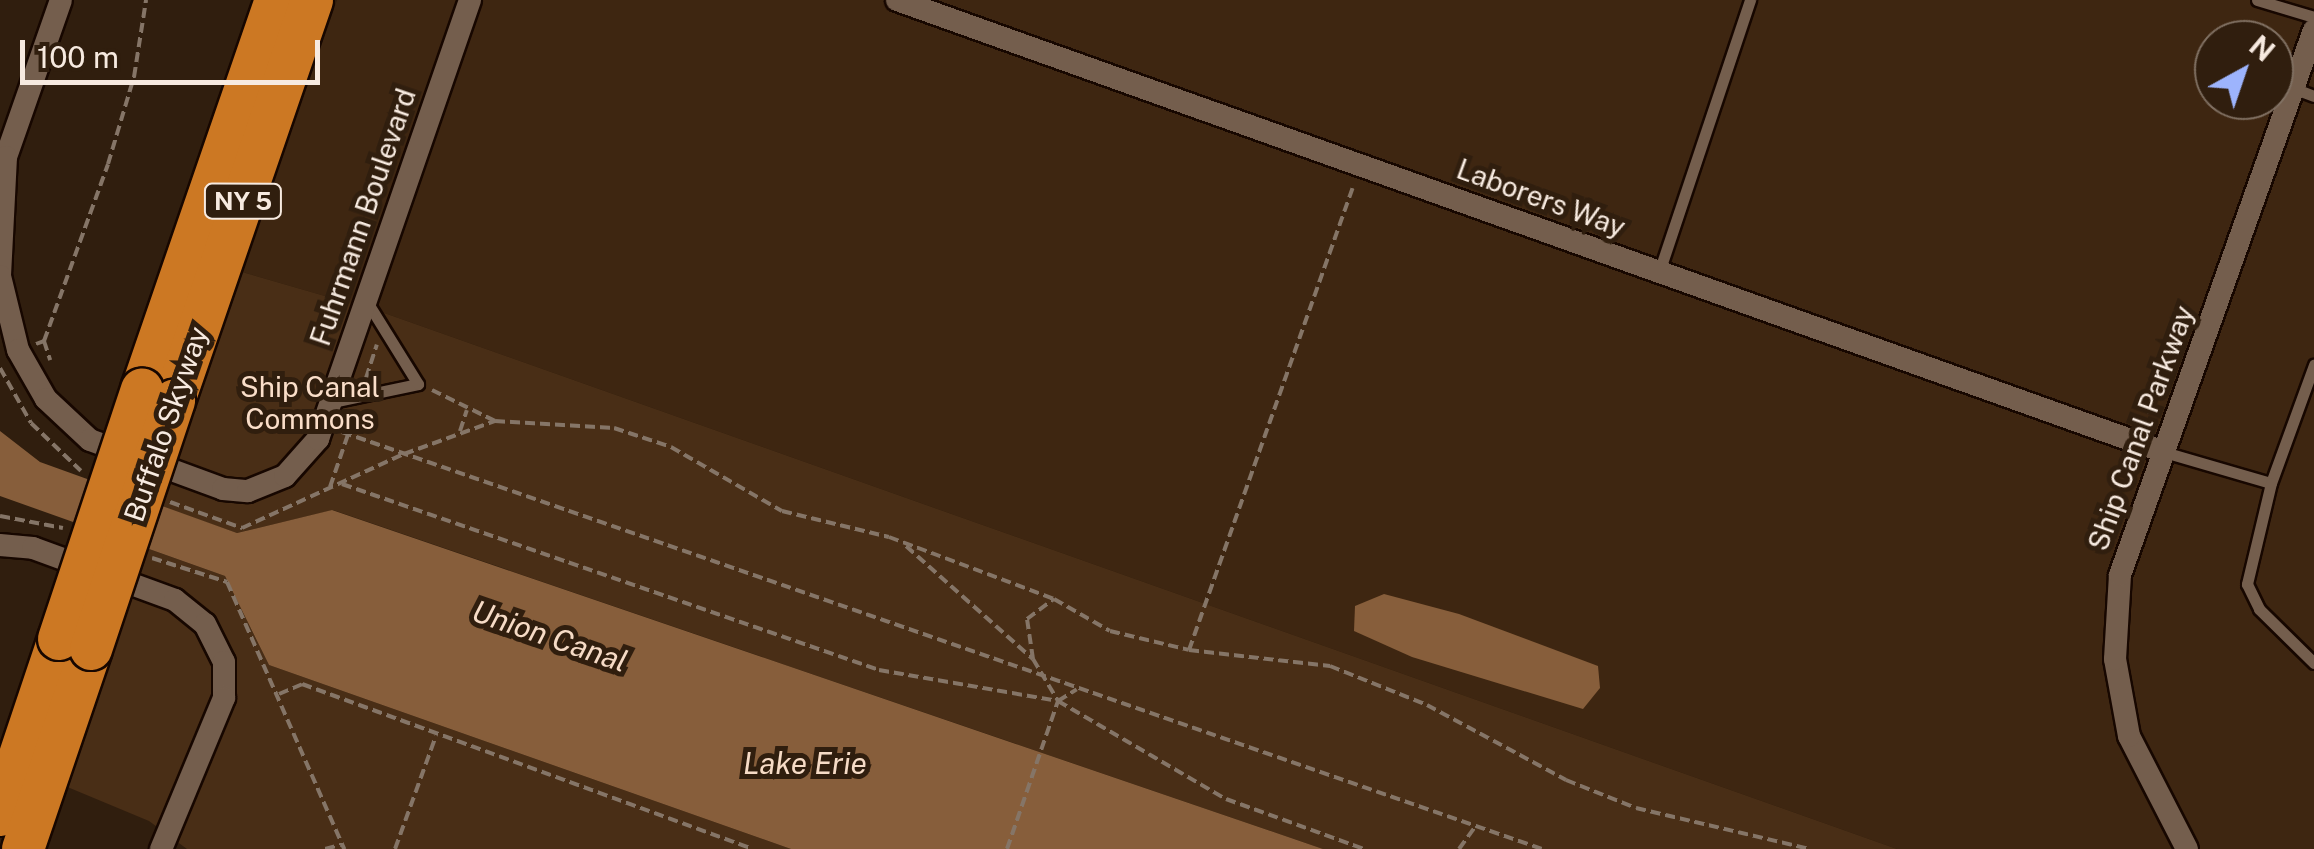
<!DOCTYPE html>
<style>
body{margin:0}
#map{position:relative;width:2314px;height:849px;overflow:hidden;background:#301e0e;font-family:"Public Sans",sans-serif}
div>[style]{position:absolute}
.built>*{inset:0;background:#3e2611}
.green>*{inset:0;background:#492e16}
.water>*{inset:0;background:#875e3b}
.path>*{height:4px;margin-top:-2px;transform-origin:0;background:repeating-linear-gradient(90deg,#857567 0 10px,transparent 0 15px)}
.roads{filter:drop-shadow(2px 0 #170700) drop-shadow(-2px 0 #170700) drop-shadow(0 2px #170700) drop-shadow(0 -2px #170700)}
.lane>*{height:11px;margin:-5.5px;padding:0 5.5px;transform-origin:5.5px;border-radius:5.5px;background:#745e4d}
.street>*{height:22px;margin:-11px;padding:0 11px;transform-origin:11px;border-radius:11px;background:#745e4d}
.highway>*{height:42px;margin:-21px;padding:0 21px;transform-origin:21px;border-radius:21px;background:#cc7823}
.bridges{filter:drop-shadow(2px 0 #170700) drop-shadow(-2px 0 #170700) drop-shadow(0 2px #170700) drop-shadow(0 -2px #170700)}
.highway-bridge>*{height:42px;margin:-21px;padding:0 21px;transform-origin:21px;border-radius:21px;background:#cc7823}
span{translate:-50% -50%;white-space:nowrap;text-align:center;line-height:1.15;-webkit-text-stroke:10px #301e0e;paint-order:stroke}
.shield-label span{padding:2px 8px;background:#301e0e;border:2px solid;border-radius:8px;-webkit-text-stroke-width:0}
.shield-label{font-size:25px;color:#f7eae0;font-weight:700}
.street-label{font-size:28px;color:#f7eae0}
.park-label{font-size:28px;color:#fadec9}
.water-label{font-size:30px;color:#f6dbc6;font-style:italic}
.north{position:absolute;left:2194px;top:20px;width:100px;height:100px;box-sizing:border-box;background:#301e0e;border:2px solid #807062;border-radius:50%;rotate:40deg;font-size:28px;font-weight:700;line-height:40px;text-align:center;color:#f7eae0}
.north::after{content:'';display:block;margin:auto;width:35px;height:45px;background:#9db4fd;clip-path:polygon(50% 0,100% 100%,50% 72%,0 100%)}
.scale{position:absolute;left:20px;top:40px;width:300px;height:45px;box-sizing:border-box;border:5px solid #f7eae0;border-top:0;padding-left:12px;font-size:30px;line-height:35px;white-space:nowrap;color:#f7eae0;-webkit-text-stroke:8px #301e0e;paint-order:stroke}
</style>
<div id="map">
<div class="built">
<div style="clip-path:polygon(evenodd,337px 0,2314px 0,2314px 849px,1897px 849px,387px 314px,242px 272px,337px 0,2214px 40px,2274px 40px,2274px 100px,2214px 100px,2214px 40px)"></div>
</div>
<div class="green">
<div style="clip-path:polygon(242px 272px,387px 314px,1897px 849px,1323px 849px,333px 510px,237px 533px,162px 507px)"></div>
<div style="clip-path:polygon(146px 548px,225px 576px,269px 665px,791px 849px,187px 849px,149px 821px,65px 786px)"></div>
</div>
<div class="water">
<div style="clip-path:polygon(0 431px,40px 462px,237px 533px,332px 510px,1323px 849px,791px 849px,269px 665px,225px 576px,0 496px)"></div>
<div style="clip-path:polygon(1384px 594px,1459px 614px,1598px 666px,1600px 688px,1583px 709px,1412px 657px,1354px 631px,1355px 606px)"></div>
</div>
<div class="path">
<div style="left:44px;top:341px;width:20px;rotate:72deg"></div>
<div style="left:36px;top:344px;width:9px;rotate:-21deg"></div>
<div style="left:44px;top:341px;width:188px;rotate:-70.1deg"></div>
<div style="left:108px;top:164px;width:91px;rotate:-73.4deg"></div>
<div style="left:134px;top:77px;width:78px;rotate:-81.1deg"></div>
<div style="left:0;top:368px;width:63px;rotate:60.6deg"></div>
<div style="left:31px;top:423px;width:69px;rotate:43.8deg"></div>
<div style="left:366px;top:378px;width:35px;rotate:-72deg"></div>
<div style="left:432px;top:390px;width:70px;rotate:26.2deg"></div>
<div style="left:2145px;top:405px;width:13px;rotate:61deg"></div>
<div style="left:460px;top:431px;width:22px;rotate:-72deg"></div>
<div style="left:342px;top:432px;width:1270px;rotate:19.16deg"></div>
<div style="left:342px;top:484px;width:568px;rotate:19.1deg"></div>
<div style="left:879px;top:670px;width:182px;rotate:9.8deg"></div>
<div style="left:1058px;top:701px;width:194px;rotate:30.3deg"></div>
<div style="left:1226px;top:799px;width:147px;rotate:19.9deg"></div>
<div style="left:330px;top:487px;width:80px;rotate:-71.1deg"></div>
<div style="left:170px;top:502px;width:77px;rotate:19.9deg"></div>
<div style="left:242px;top:528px;width:178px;rotate:-24.6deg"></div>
<div style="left:404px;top:454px;width:97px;rotate:-19.9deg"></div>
<div style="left:495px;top:421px;width:119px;rotate:3.4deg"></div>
<div style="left:614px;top:428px;width:60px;rotate:18.4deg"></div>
<div style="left:671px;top:447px;width:128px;rotate:30deg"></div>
<div style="left:782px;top:511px;width:110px;rotate:13.7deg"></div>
<div style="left:889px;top:537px;width:176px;rotate:20.6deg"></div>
<div style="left:1054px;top:599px;width:64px;rotate:29.7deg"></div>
<div style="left:1110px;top:631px;width:81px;rotate:13.5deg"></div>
<div style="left:1189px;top:650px;width:142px;rotate:6.5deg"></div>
<div style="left:1330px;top:666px;width:105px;rotate:21.9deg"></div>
<div style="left:1427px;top:705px;width:158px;rotate:28.3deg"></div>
<div style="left:1566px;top:780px;width:75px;rotate:21.8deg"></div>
<div style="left:1636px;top:808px;width:179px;rotate:13.3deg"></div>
<div style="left:0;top:516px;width:64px;rotate:10.8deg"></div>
<div style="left:906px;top:546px;width:170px;rotate:41.7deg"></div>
<div style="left:1033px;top:659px;width:49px;rotate:59.2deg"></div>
<div style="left:152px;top:558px;width:79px;rotate:17.7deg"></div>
<div style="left:227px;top:582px;width:292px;rotate:66.3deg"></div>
<div style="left:1189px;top:650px;width:490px;rotate:-70.5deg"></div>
<div style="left:1033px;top:659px;width:40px;rotate:-98.5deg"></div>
<div style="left:1027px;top:619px;width:34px;rotate:-37deg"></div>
<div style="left:279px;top:694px;width:25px;rotate:-23deg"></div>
<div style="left:302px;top:684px;width:479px;rotate:20.1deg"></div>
<div style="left:325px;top:849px;width:16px;rotate:-15deg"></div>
<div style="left:395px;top:849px;width:120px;rotate:-70.1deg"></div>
<div style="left:1007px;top:849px;width:157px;rotate:-71deg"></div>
<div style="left:1058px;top:701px;width:22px;rotate:-32deg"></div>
<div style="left:1459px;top:849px;width:27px;rotate:-54deg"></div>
</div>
<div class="roads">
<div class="lane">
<div style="left:2257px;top:0;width:59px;rotate:16.6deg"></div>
<div style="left:2293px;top:88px;width:22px;rotate:21deg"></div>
<div style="left:1659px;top:272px;width:287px;rotate:-71.5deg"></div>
<div style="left:332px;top:402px;width:88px;rotate:-11.8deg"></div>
<div style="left:418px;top:384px;width:99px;rotate:-121.8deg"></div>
<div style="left:2164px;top:452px;width:111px;rotate:16.2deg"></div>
<div style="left:2271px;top:483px;width:126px;rotate:-70deg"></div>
<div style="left:2271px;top:483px;width:104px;rotate:103.4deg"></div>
<div style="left:2247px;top:584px;width:28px;rotate:64deg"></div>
<div style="left:2259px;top:609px;width:77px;rotate:44.5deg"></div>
</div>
<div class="street">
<div style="left:61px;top:0;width:166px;rotate:109.3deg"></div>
<div style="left:6px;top:157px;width:119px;rotate:92.9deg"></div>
<div style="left:0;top:276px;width:76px;rotate:76.3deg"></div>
<div style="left:18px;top:350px;width:56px;rotate:60.3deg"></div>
<div style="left:46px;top:399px;width:60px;rotate:43deg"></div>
<div style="left:90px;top:440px;width:142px;rotate:20.2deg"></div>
<div style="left:223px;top:489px;width:25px;rotate:5deg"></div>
<div style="left:248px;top:491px;width:40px;rotate:-22deg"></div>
<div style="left:285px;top:476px;width:50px;rotate:-48.3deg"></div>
<div style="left:318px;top:439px;width:465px;rotate:-70.9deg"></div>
<div style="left:897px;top:0;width:1345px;rotate:19.63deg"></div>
<div style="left:0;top:545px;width:33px;rotate:5deg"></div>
<div style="left:33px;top:548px;width:151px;rotate:20.1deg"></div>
<div style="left:175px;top:600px;width:38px;rotate:39deg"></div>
<div style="left:205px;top:624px;width:42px;rotate:63.4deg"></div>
<div style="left:224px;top:662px;width:36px;rotate:90deg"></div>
<div style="left:224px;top:698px;width:164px;rotate:112.6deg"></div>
<div style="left:2187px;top:849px;width:127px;rotate:-117.2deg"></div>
<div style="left:2129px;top:736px;width:78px;rotate:-100.3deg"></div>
<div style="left:2115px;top:659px;width:84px;rotate:-86.6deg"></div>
<div style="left:2120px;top:575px;width:578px;rotate:-70.41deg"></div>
</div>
<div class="highway">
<div style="left:142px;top:389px;width:411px;rotate:-71deg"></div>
<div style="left:174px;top:401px;width:424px;rotate:-71deg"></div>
<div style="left:0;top:815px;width:186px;rotate:-71.5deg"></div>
<div style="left:23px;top:849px;width:211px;rotate:-71.2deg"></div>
</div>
</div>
<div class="bridges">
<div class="highway-bridge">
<div style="left:59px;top:639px;width:263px;rotate:-71.6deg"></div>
<div style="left:91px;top:649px;width:262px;rotate:-71.5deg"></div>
</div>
</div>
<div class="shield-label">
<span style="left:243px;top:201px">NY 5</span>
</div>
<div class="street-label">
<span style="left:1541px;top:198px;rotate:20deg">Laborers Way</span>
<span style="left:363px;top:217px;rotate:-71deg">Fuhrmann Boulevard</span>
<span style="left:166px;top:424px;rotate:-71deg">Buffalo Skyway</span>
<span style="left:2141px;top:428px;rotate:-70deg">Ship Canal Parkway</span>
</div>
<div class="park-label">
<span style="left:310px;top:403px">Ship Canal<br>Commons</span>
</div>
<div class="water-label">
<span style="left:550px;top:636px;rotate:19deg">Union Canal</span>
<span style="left:805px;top:763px">Lake Erie</span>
</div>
<div class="north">N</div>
<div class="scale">100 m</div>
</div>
